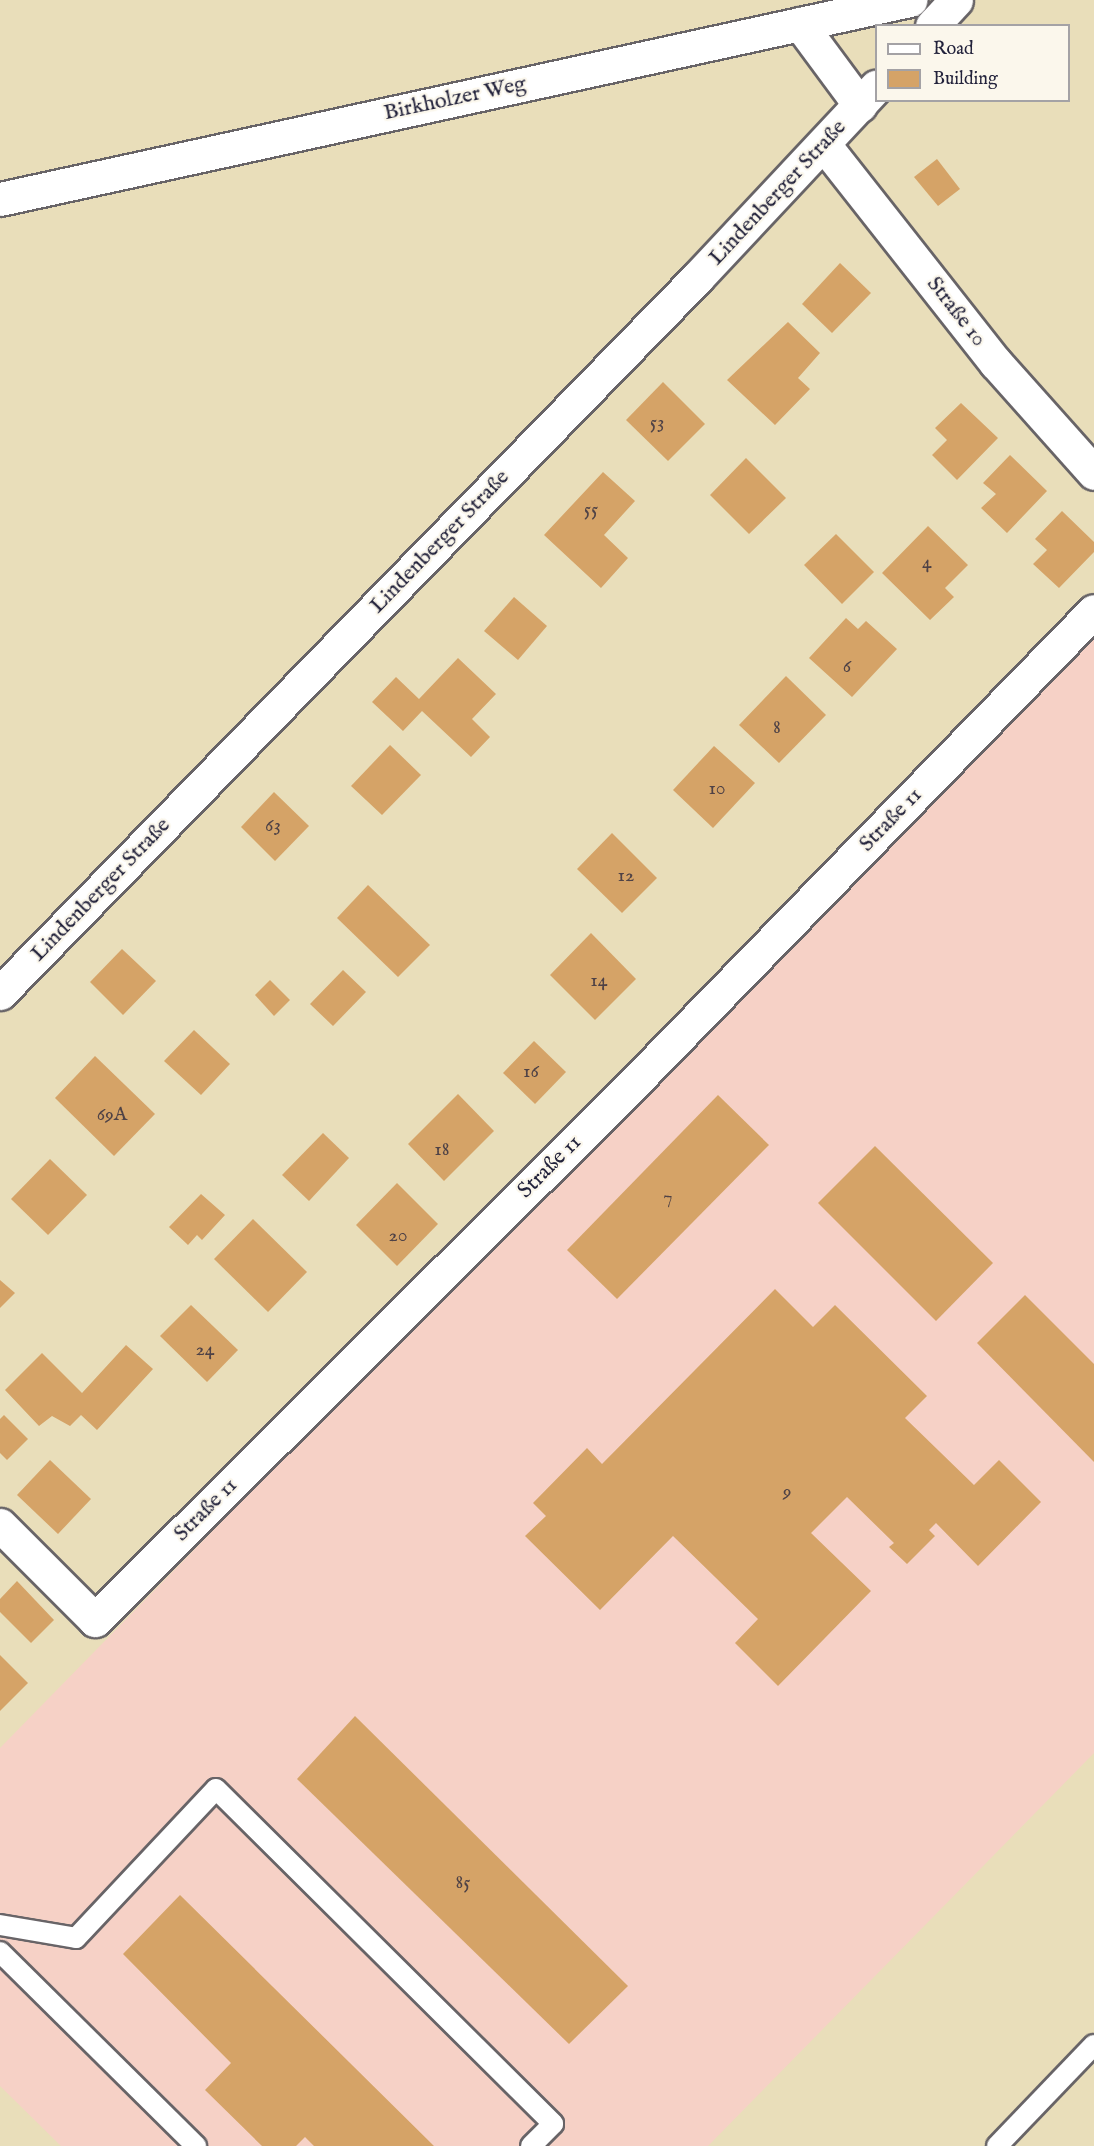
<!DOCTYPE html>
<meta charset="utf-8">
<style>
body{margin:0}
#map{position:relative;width:1094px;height:2146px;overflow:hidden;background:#e9deba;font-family:"IM FELL English",serif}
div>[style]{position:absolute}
.built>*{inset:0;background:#f6d1c6}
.building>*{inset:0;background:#d5a367}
.roads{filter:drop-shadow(2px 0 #686467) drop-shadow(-2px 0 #686467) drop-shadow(0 2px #686467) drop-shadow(0 -2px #686467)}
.lane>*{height:20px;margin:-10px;padding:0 10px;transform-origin:10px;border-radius:10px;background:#fff}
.street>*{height:33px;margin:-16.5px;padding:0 16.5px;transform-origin:16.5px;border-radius:16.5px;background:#fff}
span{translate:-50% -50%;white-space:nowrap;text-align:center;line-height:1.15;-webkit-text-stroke:4.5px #fbf7ec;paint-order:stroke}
.number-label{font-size:20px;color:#4f4246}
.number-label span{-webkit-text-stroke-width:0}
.street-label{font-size:22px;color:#22223b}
.legend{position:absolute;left:875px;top:24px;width:195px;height:78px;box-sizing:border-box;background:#fbf7ec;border:2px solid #a4a2a5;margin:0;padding:8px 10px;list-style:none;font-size:18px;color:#22223b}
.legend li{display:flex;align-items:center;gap:12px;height:30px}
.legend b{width:30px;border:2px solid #a4a2a5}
</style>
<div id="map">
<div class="built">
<div style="clip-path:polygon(1094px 631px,1094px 1753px,708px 2146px,61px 2146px,0 2086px,0 1748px)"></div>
</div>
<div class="building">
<div style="clip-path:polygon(937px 159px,960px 189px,938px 206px,914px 177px)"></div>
<div style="clip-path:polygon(840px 263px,871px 293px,832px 333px,802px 304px)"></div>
<div style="clip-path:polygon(788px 322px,820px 353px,798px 378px,810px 389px,775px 425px,727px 380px)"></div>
<div style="clip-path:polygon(663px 382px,705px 424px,668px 461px,626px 420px)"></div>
<div style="clip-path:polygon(961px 403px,998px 438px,957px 480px,932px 455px,947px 440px,935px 428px)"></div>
<div style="clip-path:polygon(1010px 455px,1047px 491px,1007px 533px,981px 508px,996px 494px,983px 483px)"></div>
<div style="clip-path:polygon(746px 458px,786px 498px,749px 534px,710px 495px)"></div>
<div style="clip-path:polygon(603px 472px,635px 501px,604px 535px,628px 558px,601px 588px,544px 535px)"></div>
<div style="clip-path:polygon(1062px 511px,1094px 542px,1094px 552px,1059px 588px,1033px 564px,1047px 550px,1035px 539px)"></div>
<div style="clip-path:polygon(928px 526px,968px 565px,945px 588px,954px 597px,930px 620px,882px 573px)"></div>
<div style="clip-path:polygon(836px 534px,874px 572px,842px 604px,804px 565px)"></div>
<div style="clip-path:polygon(514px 597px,547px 626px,518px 660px,484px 631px)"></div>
<div style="clip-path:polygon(846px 618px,858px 629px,866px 621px,897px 649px,852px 697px,809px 658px)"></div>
<div style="clip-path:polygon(458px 658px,496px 694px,472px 719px,490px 737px,471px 757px,422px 711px,403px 731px,372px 702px,396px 677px,419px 699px)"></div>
<div style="clip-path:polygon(786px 676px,826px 715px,779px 763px,739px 725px)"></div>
<div style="clip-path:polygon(390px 745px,421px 775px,382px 815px,351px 786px)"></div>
<div style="clip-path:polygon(714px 746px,755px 783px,713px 828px,673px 790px)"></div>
<div style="clip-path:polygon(274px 792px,309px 826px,275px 861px,241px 827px)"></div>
<div style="clip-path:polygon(612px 833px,657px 878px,622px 913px,577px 869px)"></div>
<div style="clip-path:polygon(368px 885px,430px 945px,398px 977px,337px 918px)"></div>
<div style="clip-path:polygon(591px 933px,636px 979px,595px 1020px,550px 975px)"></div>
<div style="clip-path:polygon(122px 949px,156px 981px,123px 1015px,90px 982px)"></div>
<div style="clip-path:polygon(343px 970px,366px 992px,333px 1026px,310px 1004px)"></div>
<div style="clip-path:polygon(270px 980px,290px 1000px,274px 1016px,255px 995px)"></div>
<div style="clip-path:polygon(194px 1030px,230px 1064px,201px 1095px,164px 1061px)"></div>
<div style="clip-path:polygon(534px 1041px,566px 1072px,535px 1104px,503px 1073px)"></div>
<div style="clip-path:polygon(95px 1056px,155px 1114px,114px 1156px,55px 1098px)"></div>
<div style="clip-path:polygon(458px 1094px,494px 1131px,444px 1181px,408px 1144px)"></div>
<div style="clip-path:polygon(718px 1095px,769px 1145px,617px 1299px,567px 1250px)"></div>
<div style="clip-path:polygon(323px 1133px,349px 1158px,309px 1201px,282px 1175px)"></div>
<div style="clip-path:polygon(875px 1146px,993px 1263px,936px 1321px,818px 1203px)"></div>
<div style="clip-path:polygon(50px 1159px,87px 1195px,48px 1235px,11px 1199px)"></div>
<div style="clip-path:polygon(397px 1183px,438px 1224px,397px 1266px,356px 1225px)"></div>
<div style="clip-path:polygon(201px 1194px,225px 1215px,202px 1240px,197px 1235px,188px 1245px,169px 1227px)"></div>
<div style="clip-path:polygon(253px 1219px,307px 1272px,268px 1312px,214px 1259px)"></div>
<div style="clip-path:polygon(0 1280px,15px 1293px,0 1308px)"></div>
<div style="clip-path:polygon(775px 1289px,813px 1327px,835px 1305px,927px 1396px,905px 1418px,974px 1485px,999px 1460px,1041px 1502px,978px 1566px,936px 1523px,929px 1530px,935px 1536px,907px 1564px,889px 1547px,894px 1543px,847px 1497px,811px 1533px,871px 1591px,778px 1686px,735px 1643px,758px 1619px,673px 1536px,600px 1610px,525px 1536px,546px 1516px,533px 1503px,587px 1448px,602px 1464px)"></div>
<div style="clip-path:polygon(1025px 1295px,1094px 1364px,1094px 1462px,977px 1343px)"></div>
<div style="clip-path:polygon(191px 1305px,238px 1350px,207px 1382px,160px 1336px)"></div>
<div style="clip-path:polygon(126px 1345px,153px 1369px,97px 1430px,81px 1415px,70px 1426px,52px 1416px,39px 1426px,5px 1390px,42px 1353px,82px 1393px)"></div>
<div style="clip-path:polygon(4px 1415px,28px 1439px,7px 1460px,0 1453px,0 1419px)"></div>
<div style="clip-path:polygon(50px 1460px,91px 1499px,58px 1534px,17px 1495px)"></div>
<div style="clip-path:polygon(17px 1581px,54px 1620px,31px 1643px,0 1612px,0 1599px)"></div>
<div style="clip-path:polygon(0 1655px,28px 1683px,0 1711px)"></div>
<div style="clip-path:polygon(355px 1716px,628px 1986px,569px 2044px,297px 1779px)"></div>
<div style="clip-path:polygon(180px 1895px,434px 2146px,314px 2146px,305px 2137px,296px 2146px,262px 2146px,205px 2090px,231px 2063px,123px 1954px)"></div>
</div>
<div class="roads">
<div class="lane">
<div style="left:0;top:1925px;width:77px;rotate:9.7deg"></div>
<div style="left:76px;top:1938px;width:204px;rotate:-46.8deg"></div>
<div style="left:216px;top:1789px;width:475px;rotate:44.8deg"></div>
<div style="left:553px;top:2124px;width:31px;rotate:135deg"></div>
<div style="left:0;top:1952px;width:276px;rotate:44.7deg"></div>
<div style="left:997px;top:2146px;width:140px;rotate:-46.2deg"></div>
</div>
<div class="street">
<div style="left:800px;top:24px;width:101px;rotate:53.5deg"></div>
<div style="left:932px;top:26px;width:35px;rotate:-47deg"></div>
<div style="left:825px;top:146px;width:276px;rotate:51.8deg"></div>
<div style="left:996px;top:363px;width:147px;rotate:48.3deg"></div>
<div style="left:0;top:199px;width:932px;rotate:-12.34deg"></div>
<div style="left:0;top:993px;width:999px;rotate:-45.73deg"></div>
<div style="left:697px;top:278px;width:262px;rotate:-46.9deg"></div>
<div style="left:0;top:1525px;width:134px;rotate:45deg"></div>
<div style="left:95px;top:1620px;width:759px;rotate:-44.89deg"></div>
<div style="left:633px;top:1084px;width:660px;rotate:-45.74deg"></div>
</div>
</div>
<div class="number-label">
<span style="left:657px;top:422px">53</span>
<span style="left:591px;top:509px">55</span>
<span style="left:927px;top:562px">4</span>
<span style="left:847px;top:666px">6</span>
<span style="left:777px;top:727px">8</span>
<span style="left:717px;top:788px">10</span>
<span style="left:273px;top:825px">63</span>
<span style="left:626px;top:875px">12</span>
<span style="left:599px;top:980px">14</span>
<span style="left:531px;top:1071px">16</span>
<span style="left:112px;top:1114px">69A</span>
<span style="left:442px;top:1149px">18</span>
<span style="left:668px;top:1197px">7</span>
<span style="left:398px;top:1235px">20</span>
<span style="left:205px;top:1349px">24</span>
<span style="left:787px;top:1491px">9</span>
<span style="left:463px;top:1882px">85</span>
</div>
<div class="street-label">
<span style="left:455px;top:99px;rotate:-12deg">Birkholzer Weg</span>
<span style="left:778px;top:193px;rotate:-47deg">Lindenberger Straße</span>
<span style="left:956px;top:312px;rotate:52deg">Straße 10</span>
<span style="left:440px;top:542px;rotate:-46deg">Lindenberger Straße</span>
<span style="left:891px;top:820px;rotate:-46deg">Straße 11</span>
<span style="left:101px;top:890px;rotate:-46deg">Lindenberger Straße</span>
<span style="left:550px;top:1167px;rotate:-45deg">Straße 11</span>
<span style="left:206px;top:1510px;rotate:-45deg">Straße 11</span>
</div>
<ul class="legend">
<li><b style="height:8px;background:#fff"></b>Road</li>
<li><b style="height:16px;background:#d5a367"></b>Building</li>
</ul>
</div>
